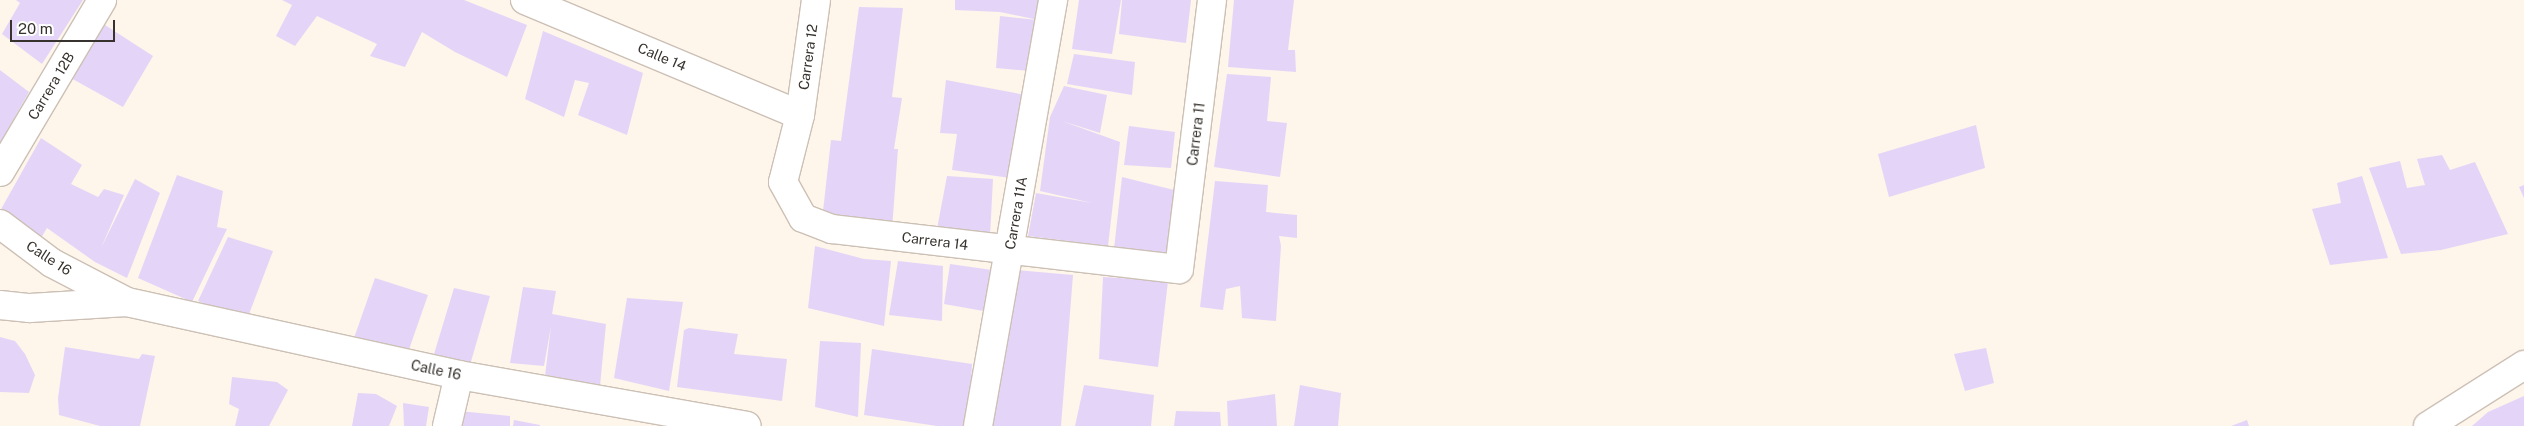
<!DOCTYPE html>
<style>
body{margin:0}
#map{position:relative;width:2524px;height:426px;overflow:hidden;background:#fef5eb;font-family:"Public Sans",sans-serif}
div>[style]{position:absolute}
.building>*{inset:0;background:#e4d5f8}
.roads{filter:drop-shadow(1px 0 #ccc0b5) drop-shadow(-1px 0 #ccc0b5) drop-shadow(0 1px #ccc0b5) drop-shadow(0 -1px #ccc0b5)}
.minor>*{height:28px;margin:-14px;padding:0 14px;transform-origin:14px;border-radius:14px;background:#fff}
span{translate:-50% -50%;white-space:nowrap;text-align:center;line-height:1.15;-webkit-text-stroke:5px #fff;paint-order:stroke}
.street-label{font-size:14px;color:#37322e}
.scale{position:absolute;left:10px;top:20px;width:105px;height:22px;box-sizing:border-box;border:2px solid #37322e;border-top:0;padding-left:6px;font-size:15px;line-height:18px;white-space:nowrap;color:#37322e;-webkit-text-stroke:4px #fff;paint-order:stroke}
</style>
<div id="map">
<div class="building">
<div style="clip-path:polygon(16px 0,83px 0,42px 64px,2px 34px,20px 3px)"></div>
<div style="clip-path:polygon(282px 0,464px 0,527px 25px,507px 77px,455px 52px,422px 32px,405px 67px,370px 56px,377px 44px,317px 16px,295px 46px,276px 36px,292px 5px)"></div>
<div style="clip-path:polygon(955px 0,1040px 0,1038px 20px,1000px 12px,955px 10px)"></div>
<div style="clip-path:polygon(1079px 0,1121px 0,1112px 54px,1072px 49px)"></div>
<div style="clip-path:polygon(1122px 0,1191px 0,1186px 43px,1119px 34px)"></div>
<div style="clip-path:polygon(1234px 0,1294px 0,1288px 50px,1295px 50px,1296px 72px,1228px 67px)"></div>
<div style="clip-path:polygon(859px 7px,903px 8px,892px 97px,902px 98px,894px 149px,898px 149px,892px 229px,823px 211px,831px 140px,841px 141px)"></div>
<div style="clip-path:polygon(1000px 16px,1038px 20px,1031px 71px,996px 68px)"></div>
<div style="clip-path:polygon(105px 25px,153px 56px,123px 107px,69px 77px)"></div>
<div style="clip-path:polygon(543px 31px,643px 73px,627px 135px,578px 115px,589px 83px,575px 80px,564px 117px,525px 99px)"></div>
<div style="clip-path:polygon(1074px 54px,1135px 62px,1132px 95px,1067px 84px)"></div>
<div style="clip-path:polygon(0 70px,29px 92px,0 143px)"></div>
<div style="clip-path:polygon(1227px 74px,1271px 77px,1267px 121px,1287px 123px,1280px 177px,1214px 167px)"></div>
<div style="clip-path:polygon(946px 80px,1026px 95px,1011px 178px,952px 170px,957px 134px,940px 133px)"></div>
<div style="clip-path:polygon(1064px 86px,1107px 95px,1100px 133px,1062px 121px,1120px 142px,1108px 246px,1028px 236px,1036px 193px,1092px 203px,1040px 191px,1050px 117px)"></div>
<div style="clip-path:polygon(1976px 125px,1985px 168px,1889px 197px,1878px 154px)"></div>
<div style="clip-path:polygon(1129px 126px,1175px 132px,1171px 168px,1124px 165px)"></div>
<div style="clip-path:polygon(41px 138px,82px 165px,71px 184px,98px 197px,104px 189px,124px 195px,101px 248px,135px 179px,160px 193px,127px 278px,95px 262px,47px 228px,41px 238px,0 211px)"></div>
<div style="clip-path:polygon(2442px 155px,2450px 170px,2475px 162px,2508px 234px,2441px 250px,2401px 254px,2369px 168px,2400px 161px,2407px 188px,2425px 185px,2417px 159px)"></div>
<div style="clip-path:polygon(177px 175px,223px 191px,217px 227px,227px 229px,192px 302px,138px 278px)"></div>
<div style="clip-path:polygon(947px 176px,993px 179px,990px 236px,937px 229px)"></div>
<div style="clip-path:polygon(2362px 176px,2388px 258px,2330px 265px,2312px 209px,2341px 203px,2337px 183px)"></div>
<div style="clip-path:polygon(1122px 177px,1174px 190px,1169px 253px,1114px 249px)"></div>
<div style="clip-path:polygon(1215px 181px,1268px 185px,1266px 212px,1297px 215px,1297px 238px,1279px 236px,1281px 246px,1276px 321px,1242px 318px,1240px 286px,1226px 289px,1223px 310px,1200px 307px)"></div>
<div style="clip-path:polygon(2524px 185px,2524px 198px,2519px 187px)"></div>
<div style="clip-path:polygon(228px 237px,273px 251px,246px 322px,198px 301px)"></div>
<div style="clip-path:polygon(815px 246px,864px 259px,891px 261px,884px 326px,808px 308px)"></div>
<div style="clip-path:polygon(898px 261px,943px 266px,942px 321px,889px 315px)"></div>
<div style="clip-path:polygon(950px 264px,992px 270px,989px 312px,944px 304px)"></div>
<div style="clip-path:polygon(1016px 270px,1073px 275px,1061px 426px,992px 426px,1009px 336px)"></div>
<div style="clip-path:polygon(1103px 277px,1168px 281px,1158px 367px,1099px 359px)"></div>
<div style="clip-path:polygon(375px 278px,428px 295px,406px 358px,353px 341px)"></div>
<div style="clip-path:polygon(523px 287px,556px 291px,552px 314px,606px 324px,600px 386px,545px 376px,551px 326px,544px 366px,510px 363px)"></div>
<div style="clip-path:polygon(454px 288px,490px 296px,470px 365px,434px 354px)"></div>
<div style="clip-path:polygon(627px 298px,683px 302px,669px 391px,614px 378px)"></div>
<div style="clip-path:polygon(689px 328px,738px 334px,734px 354px,787px 359px,782px 401px,677px 387px,684px 330px)"></div>
<div style="clip-path:polygon(0 337px,15px 341px,25px 354px,35px 375px,29px 393px,0 392px)"></div>
<div style="clip-path:polygon(820px 341px,861px 343px,858px 417px,815px 407px)"></div>
<div style="clip-path:polygon(65px 347px,139px 359px,142px 354px,155px 356px,140px 426px,100px 426px,59px 415px,58px 398px)"></div>
<div style="clip-path:polygon(1986px 348px,1994px 383px,1965px 391px,1954px 354px)"></div>
<div style="clip-path:polygon(872px 349px,972px 364px,968px 426px,937px 426px,864px 415px)"></div>
<div style="clip-path:polygon(232px 377px,277px 382px,288px 390px,269px 426px,235px 426px,239px 409px,229px 404px)"></div>
<div style="clip-path:polygon(1084px 385px,1154px 395px,1151px 426px,1075px 426px)"></div>
<div style="clip-path:polygon(1300px 385px,1341px 393px,1338px 426px,1294px 426px)"></div>
<div style="clip-path:polygon(358px 393px,376px 394px,397px 406px,389px 426px,352px 426px)"></div>
<div style="clip-path:polygon(1275px 394px,1277px 426px,1228px 426px,1227px 401px)"></div>
<div style="clip-path:polygon(2524px 396px,2524px 426px,2472px 426px,2488px 412px)"></div>
<div style="clip-path:polygon(403px 403px,429px 407px,426px 426px,404px 426px)"></div>
<div style="clip-path:polygon(459px 411px,510px 416px,510px 426px,456px 426px)"></div>
<div style="clip-path:polygon(1176px 411px,1220px 412px,1221px 426px,1174px 426px)"></div>
<div style="clip-path:polygon(514px 420px,540px 425px,540px 426px,513px 426px)"></div>
<div style="clip-path:polygon(2247px 420px,2249px 426px,2231px 426px)"></div>
</div>
<div class="roads">
<div class="minor">
<div style="left:525px;top:0;width:298px;rotate:22.7deg"></div>
<div style="left:816px;top:0;width:116px;rotate:97.9deg"></div>
<div style="left:800px;top:115px;width:69px;rotate:104.2deg"></div>
<div style="left:783px;top:182px;width:41px;rotate:60.9deg"></div>
<div style="left:803px;top:218px;width:31px;rotate:21deg"></div>
<div style="left:832px;top:229px;width:349px;rotate:6.6deg"></div>
<div style="left:1179px;top:269px;width:271px;rotate:-83deg"></div>
<div style="left:0;top:172px;width:200px;rotate:-59.3deg"></div>
<div style="left:0;top:224px;width:65px;rotate:36.9deg"></div>
<div style="left:52px;top:263px;width:85px;rotate:27.5deg"></div>
<div style="left:127px;top:302px;width:340px;rotate:12.4deg"></div>
<div style="left:459px;top:375px;width:292px;rotate:10deg"></div>
<div style="left:0;top:305px;width:30px;rotate:6deg"></div>
<div style="left:30px;top:308px;width:97px;rotate:-3.5deg"></div>
<div style="left:447px;top:426px;width:52px;rotate:-76.8deg"></div>
<div style="left:978px;top:426px;width:433px;rotate:-80deg"></div>
<div style="left:2428px;top:426px;width:114px;rotate:-32.4deg"></div>
</div>
</div>
<div class="street-label">
<span style="left:662px;top:57px;rotate:23deg">Calle 14</span>
<span style="left:808px;top:57px;rotate:-82deg">Carrera 12</span>
<span style="left:51px;top:86px;rotate:-59deg">Carrera 12B</span>
<span style="left:1196px;top:134px;rotate:-83deg">Carrera 11</span>
<span style="left:1016px;top:213px;rotate:-80deg">Carrera 11A</span>
<span style="left:935px;top:241px;rotate:7deg">Carrera 14</span>
<span style="left:49px;top:258px;rotate:33deg">Calle 16</span>
<span style="left:436px;top:370px;rotate:12deg">Calle 16</span>
</div>
<div class="scale">20 m</div>
</div>
